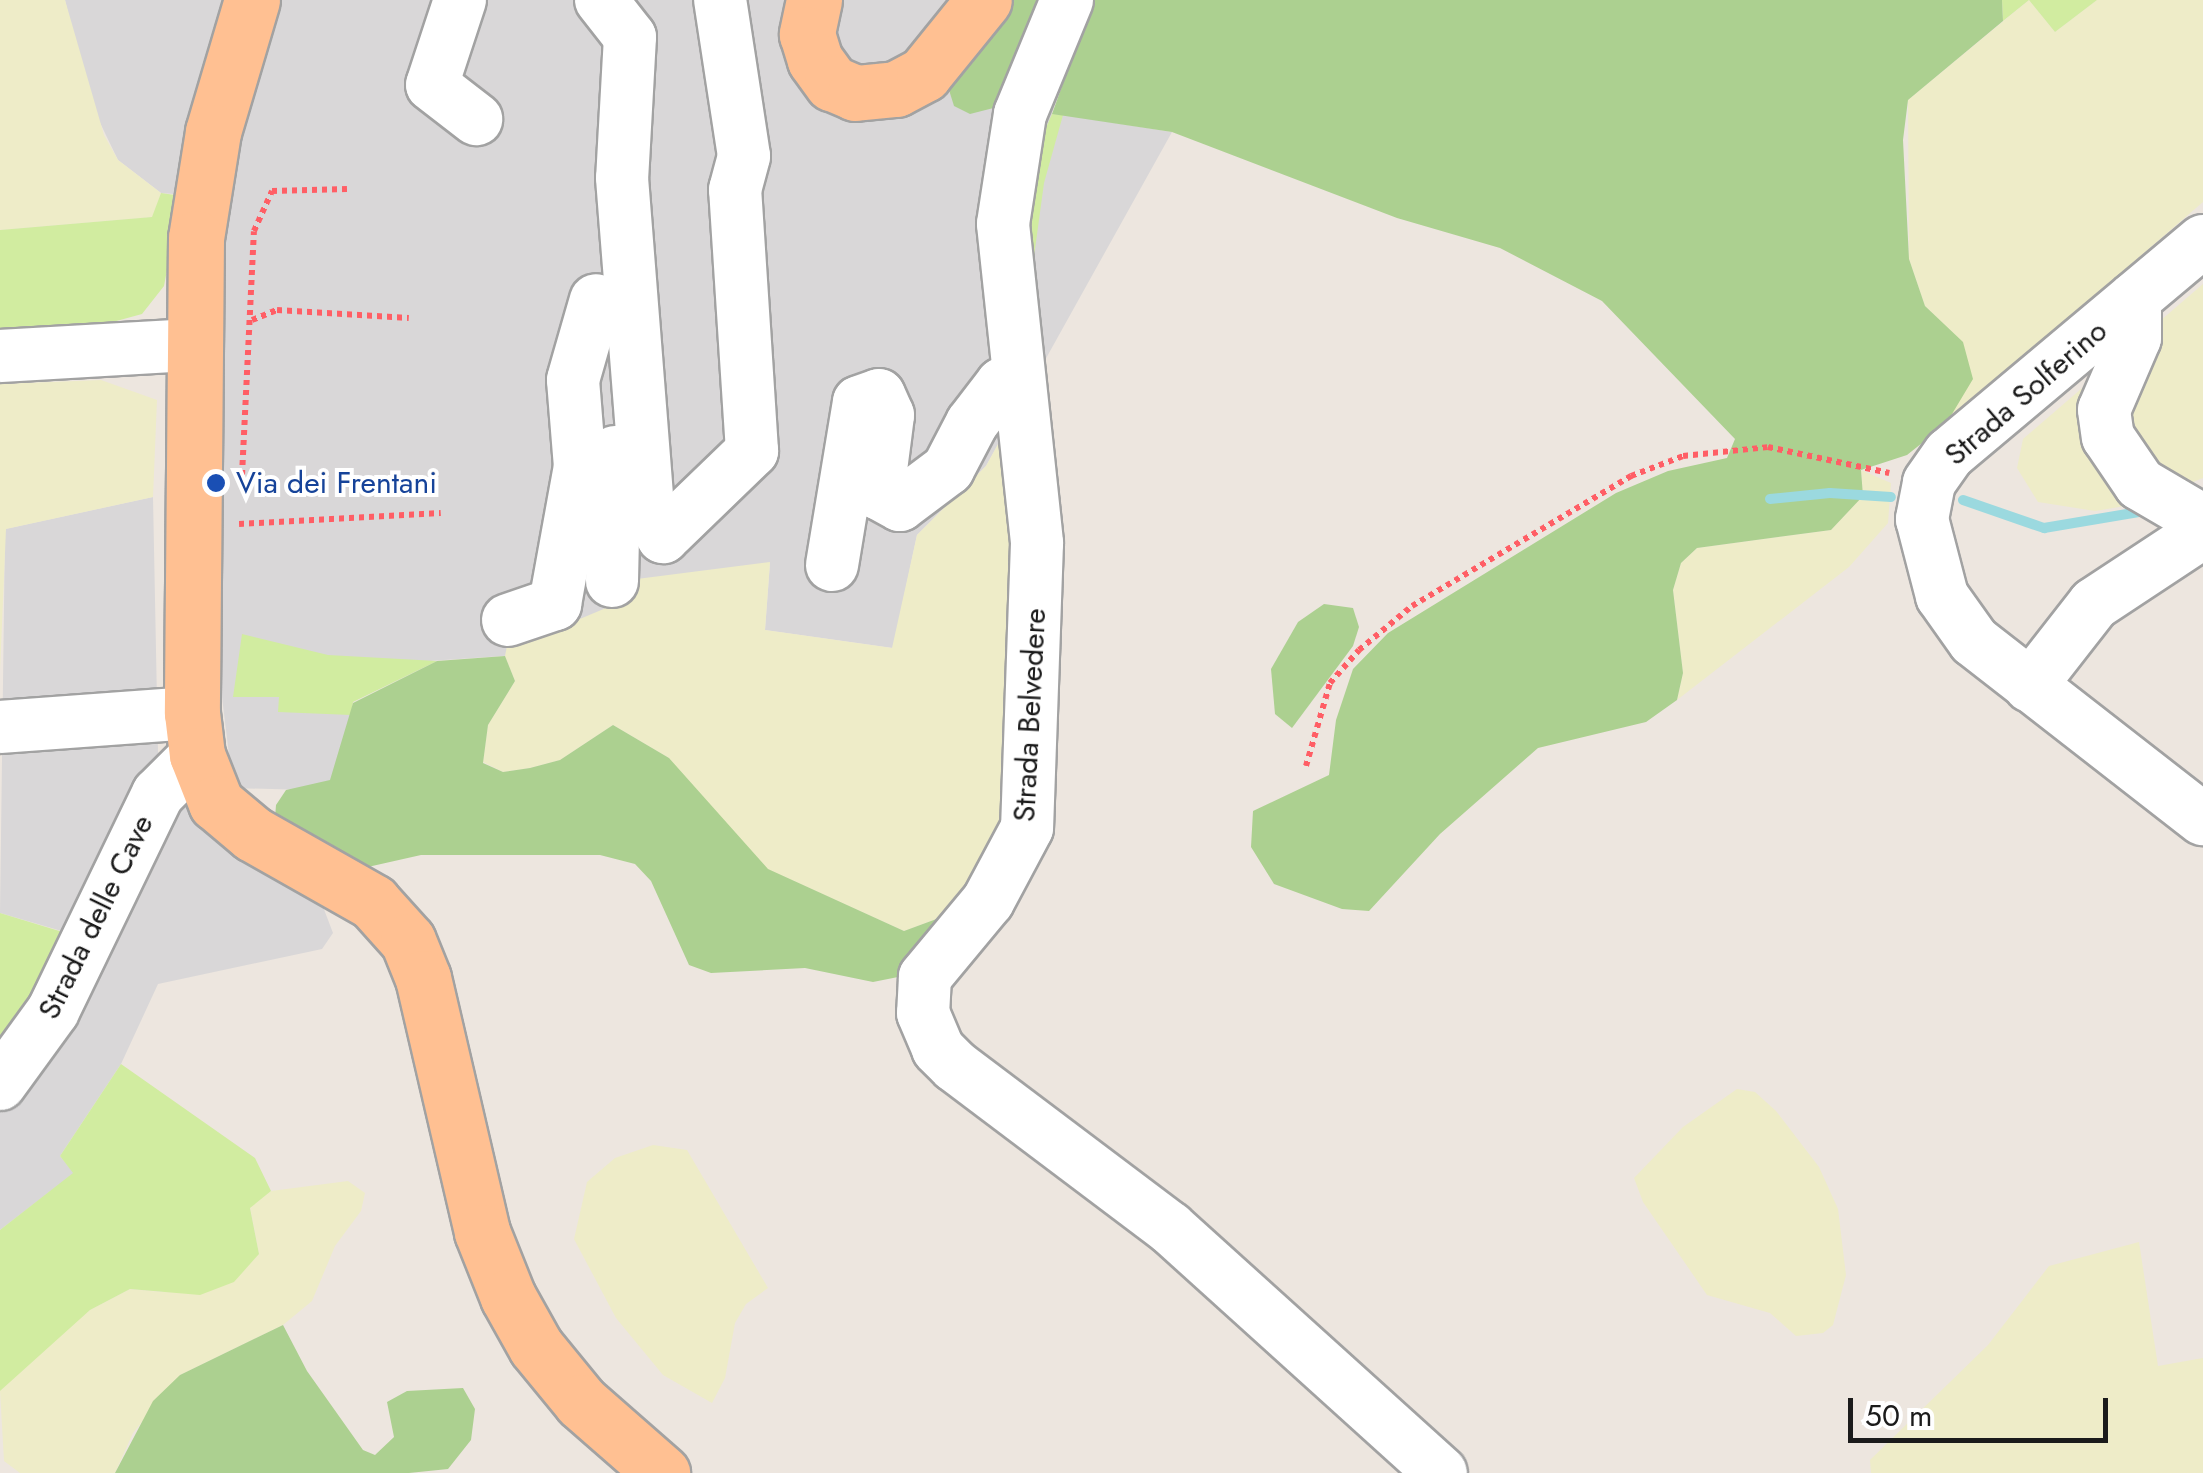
<!DOCTYPE html>
<style>
body{margin:0}
#map{position:relative;width:2203px;height:1473px;overflow:hidden;background:#ede6df;font-family:Jost,sans-serif}
div>[style]{position:absolute}
.residential>*{inset:0;background:#d9d7d8}
.farmland>*{inset:0;background:#eeecc8}
.grass>*{inset:0;background:#d1eca0}
.forest>*{inset:0;background:#acd090}
.stream>*{height:10px;margin:-5px;padding:0 5px;transform-origin:5px;border-radius:5px;background:#9bd9df}
.path>*{height:6px;margin-top:-3px;transform-origin:0;background:repeating-linear-gradient(90deg,#ff5e65 0 5px,transparent 0 10px)}
.roads{filter:drop-shadow(2px 0 #a2a2a2) drop-shadow(-2px 0 #a2a2a2) drop-shadow(0 2px #a2a2a2) drop-shadow(0 -2px #a2a2a2)}
.minor>*{height:52px;margin:-26px;padding:0 26px;transform-origin:26px;border-radius:26px;background:#fff}
.major>*{height:55px;margin:-27.5px;padding:0 27.5px;transform-origin:27.5px;border-radius:27.5px;background:#ffc092}
.dots>*{width:28px;height:28px;translate:-50% -50%;box-sizing:border-box;border:5px solid #fff;border-radius:50%}
span{translate:-50% -50%;white-space:nowrap;text-align:center;line-height:1.15;-webkit-text-stroke:8px #fff;paint-order:stroke}
.street-label{font-size:30px;color:#1b1b1b}
.transit-label{font-size:30px;color:#164399}
.left{translate:0 -50%;text-align:left}
.scale{position:absolute;left:1848px;top:1398px;width:260px;height:45px;box-sizing:border-box;border:5px solid #1b1b1b;border-top:0;padding-left:12px;font-size:30px;line-height:35px;white-space:nowrap;color:#1b1b1b;-webkit-text-stroke:8px #fff;paint-order:stroke}
</style>
<div id="map">
<div class="residential">
<div style="clip-path:polygon(65px 0,1093px 0,1052px 113px,1172px 132px,986px 466px,917px 535px,893px 648px,765px 630px,770px 563px,617px 648px,356px 666px,343px 791px,233px 788px,218px 664px,226px 198px,161px 193px,118px 160px,90px 102px)"></div>
<div style="clip-path:polygon(153px 497px,158px 752px,222px 834px,317px 891px,333px 933px,322px 949px,158px 984px,121px 1064px,60px 1156px,74px 1173px,0 1230px,0 1059px,65px 932px,0 913px,5px 529px)"></div>
</div>
<div class="farmland">
<div style="clip-path:polygon(0 0,65px 0,104px 135px,118px 160px,161px 193px,153px 217px,0 230px)"></div>
<div style="clip-path:polygon(2029px 0,2055px 32px,2097px 0,2203px 0,2203px 202px,1946px 424px,1963px 343px,1925px 306px,1909px 259px,1908px 100px)"></div>
<div style="clip-path:polygon(2203px 284px,2203px 478px,2137px 504px,2095px 511px,2038px 502px,2017px 468px,2023px 439px)"></div>
<div style="clip-path:polygon(101px 380px,157px 400px,153px 497px,6px 529px,0 671px,0 384px)"></div>
<div style="clip-path:polygon(1009px 424px,1012px 825px,950px 914px,904px 931px,674px 827px,669px 758px,613px 725px,560px 760px,530px 768px,503px 772px,483px 762px,488px 725px,515px 681px,505px 656px,509px 636px,568px 624px,613px 605px,629px 580px,770px 562px,765px 630px,892px 648px,917px 535px,986px 466px)"></div>
<div style="clip-path:polygon(1861px 470px,1891px 483px,1888px 523px,1849px 567px,1677px 700px,1683px 673px,1673px 590px,1681px 563px,1697px 548px,1831px 530px,1863px 496px)"></div>
<div style="clip-path:polygon(1737px 1089px,1755px 1092px,1776px 1111px,1819px 1167px,1838px 1209px,1846px 1275px,1833px 1325px,1823px 1333px,1796px 1336px,1770px 1313px,1707px 1295px,1643px 1202px,1634px 1178px,1683px 1127px)"></div>
<div style="clip-path:polygon(653px 1145px,687px 1150px,768px 1288px,746px 1304px,735px 1323px,725px 1378px,712px 1403px,663px 1375px,616px 1318px,574px 1239px,587px 1182px,615px 1158px)"></div>
<div style="clip-path:polygon(348px 1181px,365px 1193px,361px 1211px,335px 1246px,312px 1301px,283px 1325px,180px 1375px,133px 1433px,115px 1473px,20px 1473px,4px 1461px,0 1391px,44px 1348px,90px 1310px,130px 1289px,162px 1292px,259px 1254px,250px 1207px,271px 1191px)"></div>
<div style="clip-path:polygon(2139px 1242px,2158px 1366px,2203px 1358px,2203px 1473px,1871px 1473px,1870px 1460px,1988px 1345px,2049px 1266px)"></div>
</div>
<div class="grass">
<div style="clip-path:polygon(2002px 0,2097px 0,2055px 32px,2029px 0,2003px 21px)"></div>
<div style="clip-path:polygon(1052px 114px,1063px 115px,1044px 183px,1030px 286px,1024px 260px,1034px 155px)"></div>
<div style="clip-path:polygon(161px 193px,175px 195px,175px 228px,164px 286px,142px 314px,65px 335px,0 333px,0 230px,152px 217px)"></div>
<div style="clip-path:polygon(242px 634px,328px 655px,437px 661px,353px 702px,351px 715px,278px 712px,279px 697px,233px 697px)"></div>
<div style="clip-path:polygon(0 913px,66px 933px,0 1059px)"></div>
<div style="clip-path:polygon(121px 1064px,255px 1158px,271px 1191px,250px 1208px,259px 1254px,234px 1282px,200px 1295px,130px 1289px,90px 1310px,0 1391px,0 1230px,73px 1173px,60px 1156px)"></div>
</div>
<div class="forest">
<div style="clip-path:polygon(1000px 0,1058px 0,1009px 104px,970px 114px,954px 106px,949px 90px)"></div>
<div style="clip-path:polygon(1093px 0,2002px 0,2003px 21px,1908px 100px,1903px 140px,1909px 259px,1925px 306px,1963px 342px,1973px 379px,1946px 424px,1907px 455px,1861px 470px,1863px 496px,1831px 530px,1697px 548px,1681px 563px,1673px 590px,1683px 673px,1677px 700px,1646px 722px,1538px 748px,1440px 834px,1369px 911px,1342px 909px,1274px 884px,1251px 847px,1253px 811px,1329px 775px,1336px 720px,1353px 669px,1388px 633px,1616px 493px,1668px 471px,1727px 458px,1735px 439px,1602px 301px,1500px 248px,1397px 218px,1172px 132px,1052px 114px)"></div>
<div style="clip-path:polygon(1324px 604px,1353px 608px,1359px 627px,1353px 646px,1292px 728px,1275px 714px,1271px 669px,1298px 622px)"></div>
<div style="clip-path:polygon(505px 656px,515px 681px,488px 725px,483px 763px,503px 772px,530px 768px,560px 760px,613px 725px,669px 758px,768px 869px,904px 931px,950px 914px,898px 977px,873px 982px,805px 968px,711px 973px,689px 965px,651px 881px,635px 864px,600px 855px,421px 855px,350px 871px,274px 831px,276px 805px,286px 790px,330px 780px,353px 703px,437px 661px)"></div>
<div style="clip-path:polygon(283px 1325px,307px 1371px,363px 1450px,375px 1455px,394px 1437px,387px 1402px,407px 1391px,463px 1388px,475px 1409px,471px 1440px,448px 1469px,409px 1473px,115px 1473px,153px 1401px,180px 1375px)"></div>
</div>
<div class="stream">
<div style="left:1770px;top:499px;width:60px;rotate:-5.7deg"></div>
<div style="left:1830px;top:493px;width:61px;rotate:3.8deg"></div>
<div style="left:1963px;top:500px;width:86px;rotate:19.1deg"></div>
<div style="left:2044px;top:528px;width:108px;rotate:-9.6deg"></div>
</div>
<div class="path">
<div style="left:252px;top:320px;width:27px;rotate:-22deg"></div>
<div style="left:277px;top:310px;width:132px;rotate:3.5deg"></div>
<div style="left:242px;top:475px;width:244px;rotate:-87.2deg"></div>
<div style="left:254px;top:231px;width:44px;rotate:-65.8deg"></div>
<div style="left:272px;top:191px;width:75px;rotate:-1.5deg"></div>
<div style="left:239px;top:524px;width:202px;rotate:-3.1deg"></div>
<div style="left:1306px;top:766px;width:86px;rotate:-73.9deg"></div>
<div style="left:1330px;top:683px;width:44px;rotate:-48.7deg"></div>
<div style="left:1359px;top:650px;width:69px;rotate:-39.7deg"></div>
<div style="left:1412px;top:606px;width:255px;rotate:-30.7deg"></div>
<div style="left:1631px;top:476px;width:56px;rotate:-21deg"></div>
<div style="left:1683px;top:456px;width:85px;rotate:-6deg"></div>
<div style="left:1768px;top:447px;width:124px;rotate:12.1deg"></div>
</div>
<div class="roads">
<div class="minor">
<div style="left:460px;top:0;width:89px;rotate:108.2deg"></div>
<div style="left:432px;top:85px;width:56px;rotate:37.7deg"></div>
<div style="left:601px;top:0;width:47px;rotate:51.9deg"></div>
<div style="left:630px;top:37px;width:141px;rotate:93.2deg"></div>
<div style="left:622px;top:178px;width:332px;rotate:85.5deg"></div>
<div style="left:648px;top:509px;width:32px;rotate:62deg"></div>
<div style="left:663px;top:537px;width:124px;rotate:-44deg"></div>
<div style="left:752px;top:451px;width:262px;rotate:-93.7deg"></div>
<div style="left:735px;top:190px;width:35px;rotate:-75deg"></div>
<div style="left:744px;top:156px;width:158px;rotate:-98.7deg"></div>
<div style="left:1067px;top:0;width:123px;rotate:112.4deg"></div>
<div style="left:1020px;top:114px;width:111px;rotate:98.8deg"></div>
<div style="left:1003px;top:224px;width:321px;rotate:83.9deg"></div>
<div style="left:1037px;top:543px;width:285px;rotate:92deg"></div>
<div style="left:1027px;top:828px;width:83px;rotate:118.1deg"></div>
<div style="left:988px;top:901px;width:99px;rotate:129.7deg"></div>
<div style="left:925px;top:977px;width:36px;rotate:93deg"></div>
<div style="left:923px;top:1013px;width:39px;rotate:67deg"></div>
<div style="left:938px;top:1049px;width:24px;rotate:45deg"></div>
<div style="left:955px;top:1066px;width:269px;rotate:37deg"></div>
<div style="left:1170px;top:1228px;width:365px;rotate:42.1deg"></div>
<div style="left:2203px;top:241px;width:331px;rotate:140deg"></div>
<div style="left:1949px;top:454px;width:35px;rotate:125deg"></div>
<div style="left:1929px;top:483px;width:37px;rotate:101deg"></div>
<div style="left:1922px;top:519px;width:80px;rotate:75.4deg"></div>
<div style="left:1942px;top:596px;width:55px;rotate:54.6deg"></div>
<div style="left:1974px;top:641px;width:290px;rotate:37.9deg"></div>
<div style="left:2135px;top:298px;width:40px;rotate:90deg"></div>
<div style="left:2135px;top:338px;width:78px;rotate:113.3deg"></div>
<div style="left:2104px;top:410px;width:27px;rotate:82deg"></div>
<div style="left:2108px;top:437px;width:57px;rotate:55.8deg"></div>
<div style="left:2140px;top:484px;width:73px;rotate:30.4deg"></div>
<div style="left:0;top:356px;width:193px;rotate:-3.3deg"></div>
<div style="left:832px;top:565px;width:165px;rotate:-80.6deg"></div>
<div style="left:859px;top:402px;width:21px;rotate:-19deg"></div>
<div style="left:879px;top:395px;width:22px;rotate:66deg"></div>
<div style="left:888px;top:415px;width:79px;rotate:97.3deg"></div>
<div style="left:878px;top:493px;width:25px;rotate:29deg"></div>
<div style="left:900px;top:505px;width:60px;rotate:-36.9deg"></div>
<div style="left:948px;top:469px;width:52px;rotate:-62.4deg"></div>
<div style="left:972px;top:423px;width:49px;rotate:-52.4deg"></div>
<div style="left:1002px;top:384px;width:18px;rotate:-27deg"></div>
<div style="left:612px;top:581px;width:129px;rotate:-88.7deg"></div>
<div style="left:508px;top:620px;width:50px;rotate:-18.8deg"></div>
<div style="left:555px;top:604px;width:139px;rotate:-79.7deg"></div>
<div style="left:580px;top:467px;width:87px;rotate:-94.6deg"></div>
<div style="left:573px;top:380px;width:83px;rotate:-74deg"></div>
<div style="left:2030px;top:686px;width:104px;rotate:-52deg"></div>
<div style="left:2094px;top:604px;width:131px;rotate:-33.4deg"></div>
<div style="left:0;top:727px;width:193px;rotate:-4.2deg"></div>
<div style="left:0;top:1084px;width:90px;rotate:-54deg"></div>
<div style="left:53px;top:1011px;width:241px;rotate:-64.2deg"></div>
<div style="left:158px;top:794px;width:55px;rotate:-45deg"></div>
</div>
<div class="major">
<div style="left:252px;top:0;width:138px;rotate:106.5deg"></div>
<div style="left:213px;top:132px;width:107px;rotate:99.1deg"></div>
<div style="left:196px;top:238px;width:475px;rotate:90.5deg"></div>
<div style="left:192px;top:713px;width:42px;rotate:83.2deg"></div>
<div style="left:197px;top:755px;width:52px;rotate:68.4deg"></div>
<div style="left:216px;top:803px;width:48px;rotate:40deg"></div>
<div style="left:253px;top:834px;width:138px;rotate:29.5deg"></div>
<div style="left:373px;top:902px;width:52px;rotate:48.1deg"></div>
<div style="left:408px;top:941px;width:40px;rotate:68deg"></div>
<div style="left:423px;top:978px;width:261px;rotate:76.9deg"></div>
<div style="left:482px;top:1232px;width:70px;rotate:68.2deg"></div>
<div style="left:508px;top:1297px;width:57px;rotate:60.8deg"></div>
<div style="left:536px;top:1347px;width:71px;rotate:50.7deg"></div>
<div style="left:581px;top:1402px;width:108px;rotate:41.2deg"></div>
<div style="left:814px;top:0;width:35px;rotate:102deg"></div>
<div style="left:807px;top:34px;width:27px;rotate:73deg"></div>
<div style="left:815px;top:60px;width:29px;rotate:54deg"></div>
<div style="left:832px;top:83px;width:25px;rotate:23deg"></div>
<div style="left:855px;top:93px;width:41px;rotate:-5.6deg"></div>
<div style="left:896px;top:89px;width:32px;rotate:-28deg"></div>
<div style="left:924px;top:74px;width:95px;rotate:-51deg"></div>
</div>
</div>
<div class="dots">
<div style="left:216px;top:483px;background:#1a4fb4"></div>
</div>
<div class="street-label">
<span style="left:2026px;top:393px;rotate:-41deg">Strada Solferino</span>
<span style="left:1030px;top:715px;rotate:-87deg">Strada Belvedere</span>
<span style="left:96px;top:917px;rotate:-64deg">Strada delle Cave</span>
</div>
<div class="transit-label">
<span class="left" style="left:236px;top:483px">Via dei Frentani</span>
</div>
<div class="scale">50 m</div>
</div>
